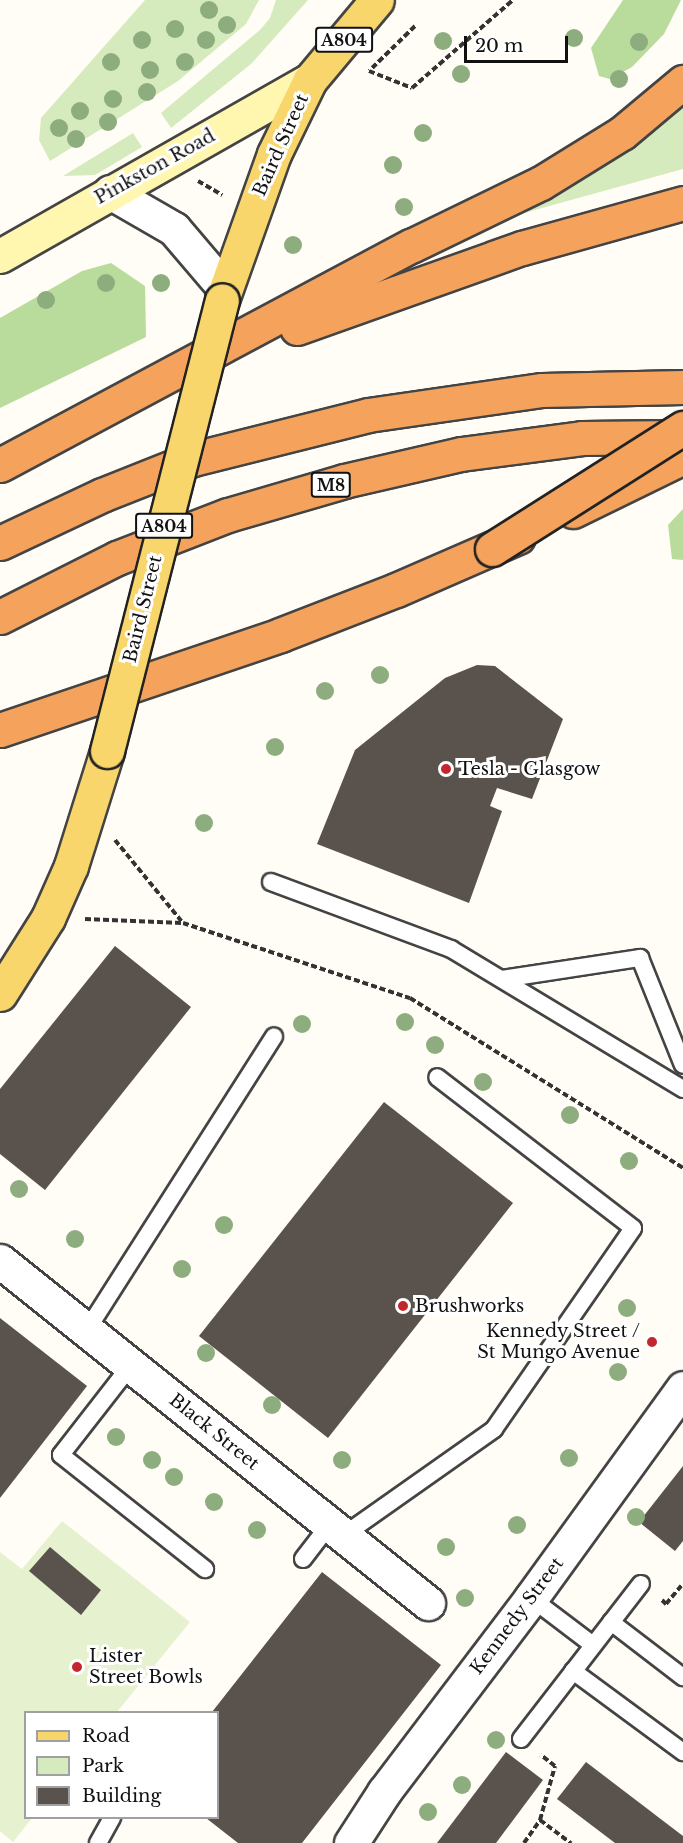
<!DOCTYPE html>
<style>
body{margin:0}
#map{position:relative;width:683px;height:1843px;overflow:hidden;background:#fffdf5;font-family:"Libre Baskerville",serif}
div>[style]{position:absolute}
.green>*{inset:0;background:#d5ebbd}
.forest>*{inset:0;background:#b9dc9c}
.pitch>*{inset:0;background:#e6f2cf}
.building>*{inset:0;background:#5a524d}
.path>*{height:4px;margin-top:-2px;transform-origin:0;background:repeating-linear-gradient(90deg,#333 0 6px,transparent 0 9px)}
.roads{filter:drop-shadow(2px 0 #444) drop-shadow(-2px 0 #444) drop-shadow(0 2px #444) drop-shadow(0 -2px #444)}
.lane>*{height:16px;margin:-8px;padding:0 8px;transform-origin:8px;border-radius:8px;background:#fff}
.street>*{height:33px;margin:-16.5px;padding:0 16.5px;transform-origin:16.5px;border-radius:16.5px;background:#fff}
.secondary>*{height:33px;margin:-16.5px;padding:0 16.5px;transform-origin:16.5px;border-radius:16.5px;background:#fff6b0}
.primary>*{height:33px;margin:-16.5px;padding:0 16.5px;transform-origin:16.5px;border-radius:16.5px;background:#f9d66b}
.highway>*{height:33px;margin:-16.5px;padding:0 16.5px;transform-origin:16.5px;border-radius:16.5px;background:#f5a25d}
.bridges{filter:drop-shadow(2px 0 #222) drop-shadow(-2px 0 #222) drop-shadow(0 2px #222) drop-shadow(0 -2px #222)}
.primary-bridge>*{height:33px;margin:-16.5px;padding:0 16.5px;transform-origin:16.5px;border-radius:16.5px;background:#f9d66b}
.highway-bridge>*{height:33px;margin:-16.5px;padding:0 16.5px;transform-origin:16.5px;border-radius:16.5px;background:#f5a25d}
.trees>*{width:18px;height:18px;margin:-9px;border-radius:50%;background:#8dad7f}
.dots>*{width:16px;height:16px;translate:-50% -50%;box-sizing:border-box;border:3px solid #fff;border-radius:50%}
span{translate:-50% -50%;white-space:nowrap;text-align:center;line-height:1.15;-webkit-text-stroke:6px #fff;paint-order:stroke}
.shield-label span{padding:2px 4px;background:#fff;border:2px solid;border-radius:4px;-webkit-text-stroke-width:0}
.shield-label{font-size:16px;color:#111;font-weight:700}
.street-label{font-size:18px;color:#111}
.poi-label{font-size:18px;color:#111}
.left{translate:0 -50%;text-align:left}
.right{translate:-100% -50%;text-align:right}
.legend{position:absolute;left:24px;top:1711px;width:195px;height:108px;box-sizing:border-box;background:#fff;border:2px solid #a0a0a0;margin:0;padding:8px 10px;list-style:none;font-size:18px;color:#111}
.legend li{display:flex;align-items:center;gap:12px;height:30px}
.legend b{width:30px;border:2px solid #a0a0a0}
.scale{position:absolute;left:464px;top:36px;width:104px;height:27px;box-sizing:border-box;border:3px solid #111;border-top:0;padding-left:8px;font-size:18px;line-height:21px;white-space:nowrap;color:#111;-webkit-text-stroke:4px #fff;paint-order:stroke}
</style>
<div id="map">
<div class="green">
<div style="clip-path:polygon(145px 0,259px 0,246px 24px,178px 81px,50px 161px,39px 140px,41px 118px)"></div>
<div style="clip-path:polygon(276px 0,308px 0,251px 64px,171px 128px,161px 113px,260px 30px,270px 18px)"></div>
<div style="clip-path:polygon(683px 100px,683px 169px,524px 213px,523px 205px)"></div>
<div style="clip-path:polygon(133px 133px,142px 147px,95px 175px,63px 176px)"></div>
</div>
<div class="forest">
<div style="clip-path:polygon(623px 0,681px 0,664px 34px,632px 67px,610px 79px,599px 76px,591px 48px)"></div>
<div style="clip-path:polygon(111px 263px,145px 286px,146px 337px,0 408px,0 318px,82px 271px)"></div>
<div style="clip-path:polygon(683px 509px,683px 560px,672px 559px,668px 525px)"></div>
</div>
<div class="pitch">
<div style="clip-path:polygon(62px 1521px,190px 1622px,117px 1712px,26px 1712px,26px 1818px,32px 1818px,13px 1842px,0 1831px,0 1552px,22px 1569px)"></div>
</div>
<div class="building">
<div style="clip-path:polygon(477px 665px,495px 666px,563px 719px,532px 799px,497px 788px,490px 806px,502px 811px,469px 903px,317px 844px,355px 750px,445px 678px)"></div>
<div style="clip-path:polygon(115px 946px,191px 1007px,45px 1190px,0 1154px,0 1089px)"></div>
<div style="clip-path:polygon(384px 1102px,513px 1203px,328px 1438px,199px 1336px)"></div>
<div style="clip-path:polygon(0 1318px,87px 1386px,0 1498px)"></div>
<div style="clip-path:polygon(683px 1466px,683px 1541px,675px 1551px,639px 1522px)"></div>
<div style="clip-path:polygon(50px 1547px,101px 1590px,81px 1615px,29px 1571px)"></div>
<div style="clip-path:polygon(322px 1572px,441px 1665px,302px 1843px,238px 1843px,206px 1818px,218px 1818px,218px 1712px,212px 1712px)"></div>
<div style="clip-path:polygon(506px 1752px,543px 1780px,496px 1843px,437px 1843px)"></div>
<div style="clip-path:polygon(586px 1762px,683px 1836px,683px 1843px,615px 1843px,557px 1799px)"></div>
</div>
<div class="path">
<div style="left:415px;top:26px;width:64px;rotate:135.6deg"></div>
<div style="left:369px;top:71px;width:46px;rotate:21.6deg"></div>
<div style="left:412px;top:88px;width:134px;rotate:-41.1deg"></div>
<div style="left:198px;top:181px;width:28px;rotate:30deg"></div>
<div style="left:115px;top:840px;width:107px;rotate:50.7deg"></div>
<div style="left:183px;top:923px;width:239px;rotate:18.3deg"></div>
<div style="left:410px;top:998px;width:322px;rotate:31.9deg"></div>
<div style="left:85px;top:919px;width:97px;rotate:2.4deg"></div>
<div style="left:662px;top:1600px;width:6px;rotate:45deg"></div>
<div style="left:666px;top:1604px;width:26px;rotate:-50deg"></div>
<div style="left:540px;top:1820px;width:39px;rotate:37deg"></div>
<div style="left:524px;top:1843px;width:28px;rotate:-55deg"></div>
<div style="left:540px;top:1820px;width:56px;rotate:-74.5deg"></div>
<div style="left:555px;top:1766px;width:18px;rotate:-142deg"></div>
</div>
<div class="roads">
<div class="lane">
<div style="left:271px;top:882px;width:192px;rotate:20.4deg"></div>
<div style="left:451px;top:949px;width:271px;rotate:31.1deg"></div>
<div style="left:502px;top:979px;width:140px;rotate:-8.7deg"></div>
<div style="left:640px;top:958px;width:115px;rotate:68.1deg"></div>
<div style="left:87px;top:1330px;width:348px;rotate:-57.5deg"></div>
<div style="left:131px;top:1365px;width:114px;rotate:127.9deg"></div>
<div style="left:61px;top:1455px;width:184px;rotate:38.4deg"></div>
<div style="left:344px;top:1535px;width:184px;rotate:-35.2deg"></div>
<div style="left:494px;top:1429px;width:244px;rotate:-55.3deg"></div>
<div style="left:633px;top:1228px;width:247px;rotate:-142.4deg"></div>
<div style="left:303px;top:1559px;width:44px;rotate:-52.4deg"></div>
<div style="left:531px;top:1598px;width:78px;rotate:37.2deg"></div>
<div style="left:611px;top:1622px;width:91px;rotate:37.4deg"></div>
<div style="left:573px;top:1671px;width:137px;rotate:36.4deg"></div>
<div style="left:521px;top:1739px;width:196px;rotate:-52.3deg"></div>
<div style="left:98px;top:1843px;width:29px;rotate:-61deg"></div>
</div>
<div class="street">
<div style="left:110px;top:192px;width:74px;rotate:30deg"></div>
<div style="left:174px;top:229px;width:79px;rotate:49.6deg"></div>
<div style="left:0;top:1261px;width:548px;rotate:38.63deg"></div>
<div style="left:351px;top:1843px;width:61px;rotate:-57.1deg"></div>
<div style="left:384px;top:1792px;width:243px;rotate:-52.8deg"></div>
<div style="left:531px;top:1598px;width:259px;rotate:-54.1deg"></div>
</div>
<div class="secondary">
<div style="left:0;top:256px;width:356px;rotate:-29.6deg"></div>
</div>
<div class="primary">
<div style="left:222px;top:300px;width:155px;rotate:-70.4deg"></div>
<div style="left:274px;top:154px;width:82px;rotate:-64.1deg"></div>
<div style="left:310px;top:80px;width:104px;rotate:-50.1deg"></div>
<div style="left:0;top:994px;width:90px;rotate:-57.7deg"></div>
<div style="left:48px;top:918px;width:57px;rotate:-66.1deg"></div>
<div style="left:71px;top:866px;width:121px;rotate:-72.6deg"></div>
</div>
<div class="highway">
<div style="left:297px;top:328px;width:239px;rotate:-19.6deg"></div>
<div style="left:522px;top:248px;width:167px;rotate:-15.6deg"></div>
<div style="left:0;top:465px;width:466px;rotate:-28.1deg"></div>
<div style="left:411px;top:246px;width:144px;rotate:-25.9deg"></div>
<div style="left:541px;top:183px;width:95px;rotate:-31.7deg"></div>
<div style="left:622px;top:133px;width:80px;rotate:-39.9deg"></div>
<div style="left:573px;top:511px;width:123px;rotate:-26.1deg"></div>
<div style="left:0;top:543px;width:113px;rotate:-25.2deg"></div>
<div style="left:102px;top:495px;width:98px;rotate:-21.6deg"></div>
<div style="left:193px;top:459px;width:180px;rotate:-14.1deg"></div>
<div style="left:368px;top:415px;width:176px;rotate:-8.2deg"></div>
<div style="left:542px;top:390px;width:141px;rotate:-1.2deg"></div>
<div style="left:0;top:617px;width:131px;rotate:-26.8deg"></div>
<div style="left:117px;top:558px;width:119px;rotate:-21.2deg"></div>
<div style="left:228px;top:515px;width:121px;rotate:-16.3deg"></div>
<div style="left:344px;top:481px;width:120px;rotate:-13deg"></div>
<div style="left:461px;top:454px;width:122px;rotate:-7.5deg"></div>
<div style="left:582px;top:438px;width:99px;rotate:-0.6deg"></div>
<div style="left:0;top:730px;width:296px;rotate:-18.7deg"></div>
<div style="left:280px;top:635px;width:124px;rotate:-21.2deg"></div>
<div style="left:396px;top:590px;width:133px;rotate:-23.5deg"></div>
</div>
</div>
<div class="bridges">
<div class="primary-bridge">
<div style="left:107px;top:751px;width:465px;rotate:-75.7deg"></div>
</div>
<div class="highway-bridge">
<div style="left:492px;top:549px;width:226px;rotate:-32.4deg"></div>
</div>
</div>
<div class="trees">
<div style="left:209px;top:10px"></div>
<div style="left:227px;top:25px"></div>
<div style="left:175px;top:29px"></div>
<div style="left:574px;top:38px"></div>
<div style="left:142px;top:40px"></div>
<div style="left:206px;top:40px"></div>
<div style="left:443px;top:41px"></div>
<div style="left:639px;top:42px"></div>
<div style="left:111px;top:62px"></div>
<div style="left:185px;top:62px"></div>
<div style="left:150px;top:70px"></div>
<div style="left:461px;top:74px"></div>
<div style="left:619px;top:79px"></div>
<div style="left:147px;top:92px"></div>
<div style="left:113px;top:99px"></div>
<div style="left:80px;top:111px"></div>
<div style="left:108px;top:122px"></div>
<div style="left:59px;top:128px"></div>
<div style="left:423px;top:133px"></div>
<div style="left:76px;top:139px"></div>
<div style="left:393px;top:165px"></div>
<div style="left:404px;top:207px"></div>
<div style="left:293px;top:245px"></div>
<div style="left:106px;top:283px"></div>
<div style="left:161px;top:283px"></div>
<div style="left:46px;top:300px"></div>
<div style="left:380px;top:675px"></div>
<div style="left:325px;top:691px"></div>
<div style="left:275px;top:747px"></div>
<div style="left:204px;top:823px"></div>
<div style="left:405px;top:1022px"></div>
<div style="left:302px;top:1024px"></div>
<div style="left:435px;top:1045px"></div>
<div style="left:483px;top:1082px"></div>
<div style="left:570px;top:1115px"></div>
<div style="left:629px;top:1161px"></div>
<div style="left:19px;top:1189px"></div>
<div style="left:224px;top:1225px"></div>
<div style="left:75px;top:1239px"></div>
<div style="left:182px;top:1269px"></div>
<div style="left:627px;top:1308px"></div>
<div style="left:206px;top:1353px"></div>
<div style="left:618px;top:1372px"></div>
<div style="left:272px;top:1405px"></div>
<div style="left:116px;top:1437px"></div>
<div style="left:569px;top:1458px"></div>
<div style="left:152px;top:1460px"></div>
<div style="left:342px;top:1460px"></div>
<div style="left:174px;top:1477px"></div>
<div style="left:214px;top:1502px"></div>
<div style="left:636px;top:1517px"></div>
<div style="left:517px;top:1525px"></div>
<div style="left:257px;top:1530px"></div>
<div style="left:446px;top:1547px"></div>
<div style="left:465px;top:1598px"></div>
<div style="left:496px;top:1740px"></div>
<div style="left:462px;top:1785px"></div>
<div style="left:428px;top:1812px"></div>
</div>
<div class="dots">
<div style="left:446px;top:769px;background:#c4262e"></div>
<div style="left:403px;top:1306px;background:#c4262e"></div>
<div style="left:652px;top:1342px;background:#c4262e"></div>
<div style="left:77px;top:1667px;background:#c4262e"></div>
</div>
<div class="shield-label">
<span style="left:344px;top:40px">A804</span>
<span style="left:331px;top:485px">M8</span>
<span style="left:164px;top:526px">A804</span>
</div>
<div class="street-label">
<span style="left:281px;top:145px;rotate:-66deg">Baird Street</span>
<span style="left:155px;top:167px;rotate:-29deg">Pinkston Road</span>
<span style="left:143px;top:609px;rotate:-76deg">Baird Street</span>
<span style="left:214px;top:1432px;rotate:39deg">Black Street</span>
<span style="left:517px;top:1616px;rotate:-53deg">Kennedy Street</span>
</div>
<div class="poi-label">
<span class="left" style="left:458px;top:769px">Tesla - Glasgow</span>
<span class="left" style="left:415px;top:1306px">Brushworks</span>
<span class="right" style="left:640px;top:1342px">Kennedy Street /<br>St Mungo Avenue</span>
<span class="left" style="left:89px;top:1667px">Lister<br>Street Bowls</span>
</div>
<ul class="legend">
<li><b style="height:8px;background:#f9d66b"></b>Road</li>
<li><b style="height:16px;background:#d5ebbd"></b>Park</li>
<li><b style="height:16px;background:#5a524d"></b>Building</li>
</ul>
<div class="scale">20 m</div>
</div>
